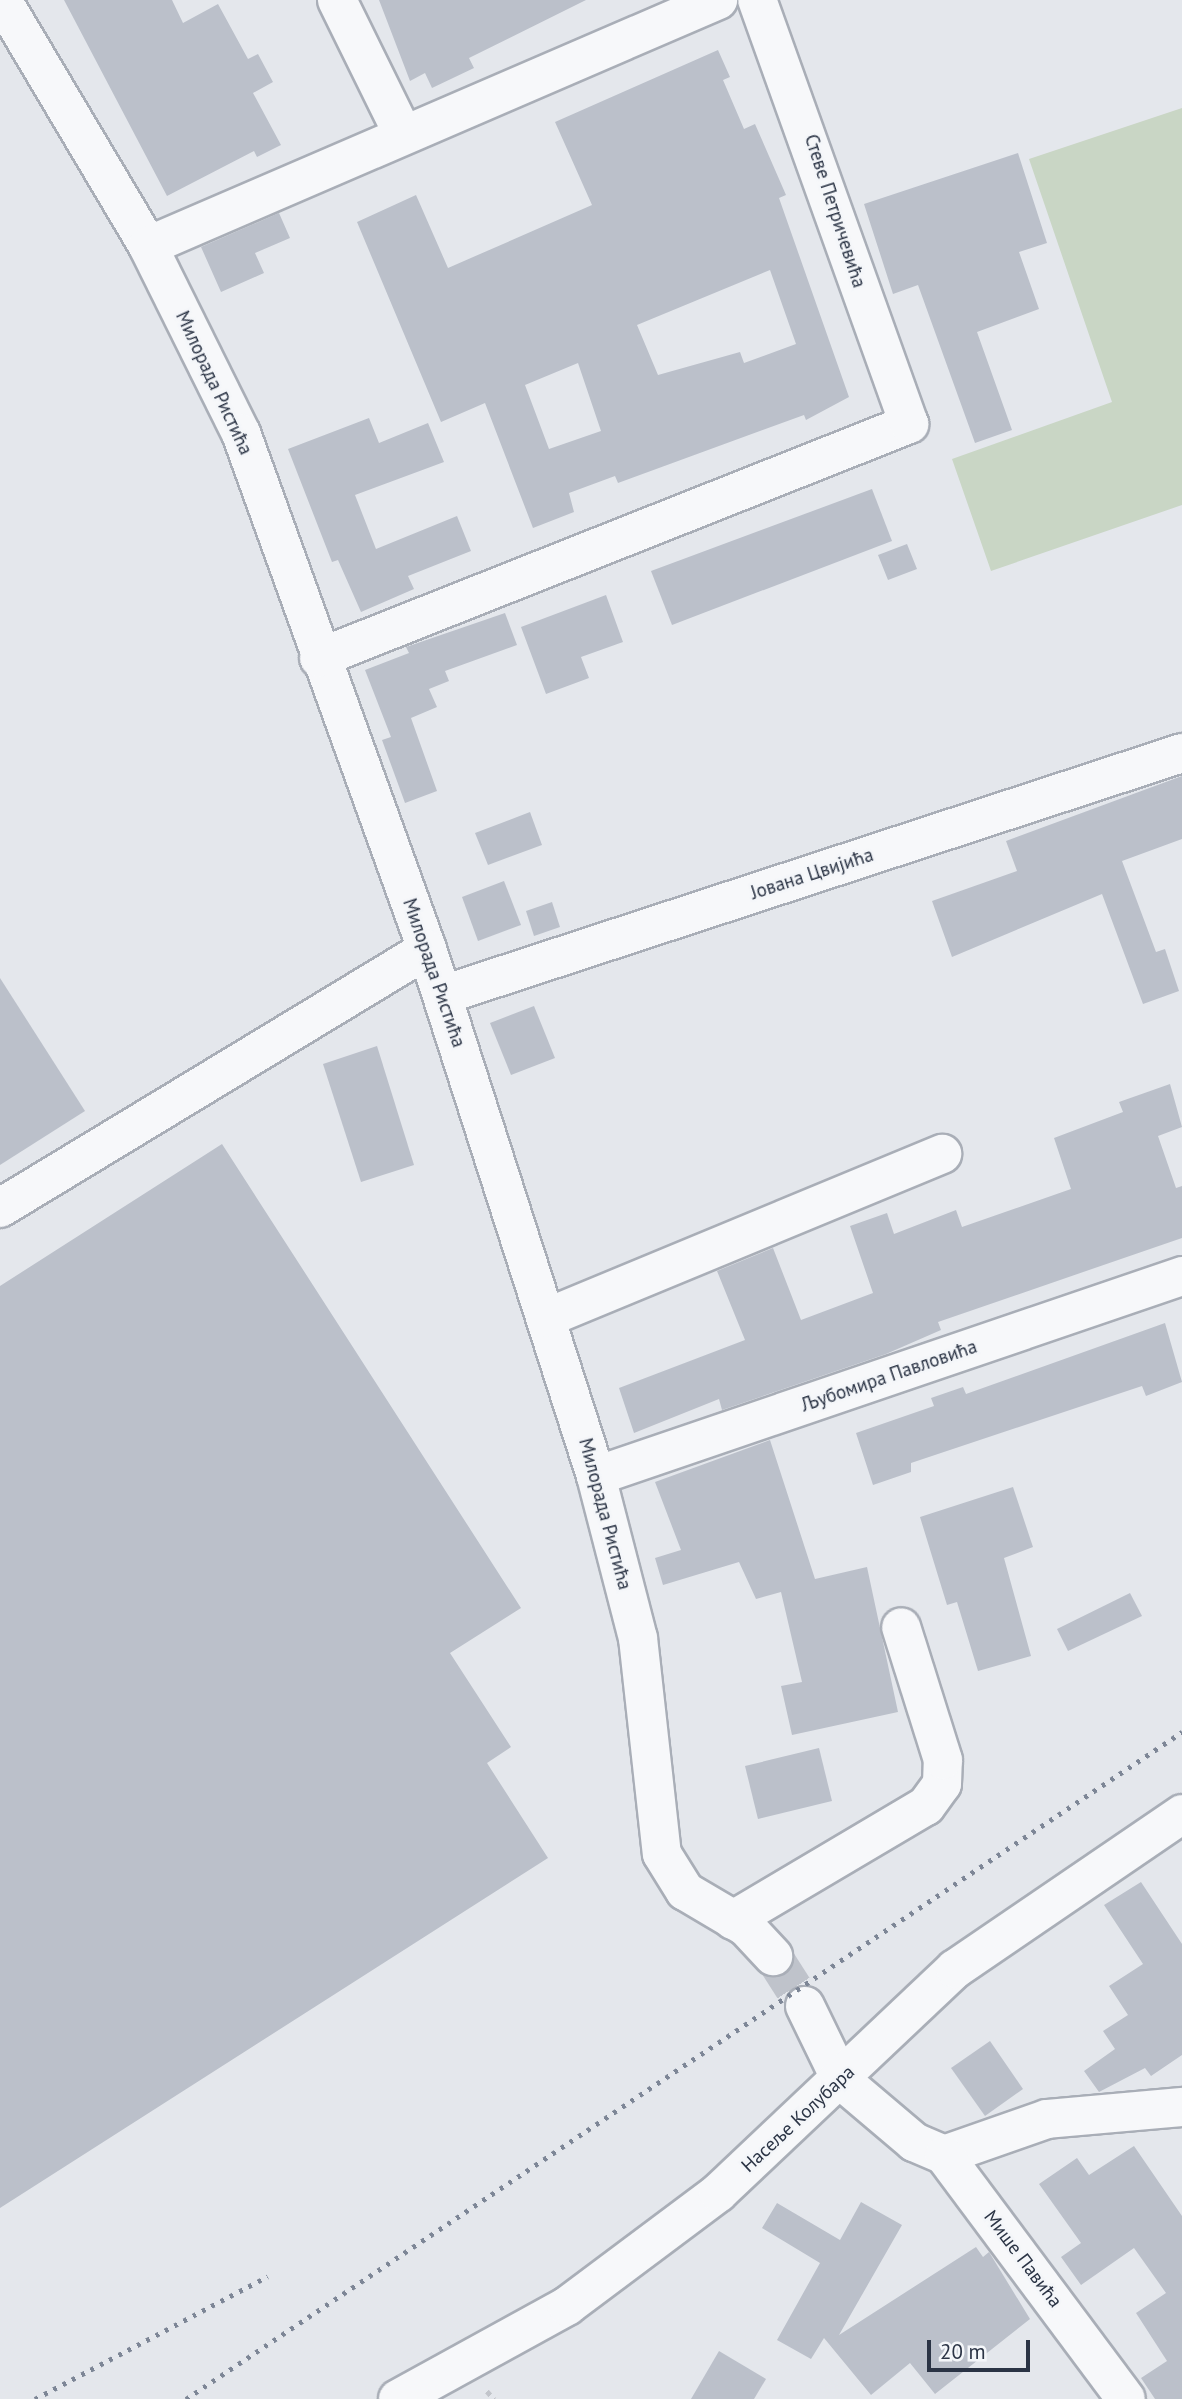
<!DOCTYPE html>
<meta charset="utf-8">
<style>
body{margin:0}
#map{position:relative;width:1182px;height:2399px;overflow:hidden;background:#e4e7ec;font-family:"PT Sans",sans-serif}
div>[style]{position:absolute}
.green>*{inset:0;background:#c9d6c5}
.building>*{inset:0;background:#bbc0ca}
.minor-tunnel>*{height:38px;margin-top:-19px;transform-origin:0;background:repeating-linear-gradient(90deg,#bfc3cb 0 38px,transparent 0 57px)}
.path>*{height:4.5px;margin-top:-2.25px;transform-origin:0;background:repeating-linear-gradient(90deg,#c2c5cb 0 5px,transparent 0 10px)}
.roads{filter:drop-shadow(2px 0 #a9aeb7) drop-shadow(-2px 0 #a9aeb7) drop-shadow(0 2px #a9aeb7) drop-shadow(0 -2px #a9aeb7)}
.minor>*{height:38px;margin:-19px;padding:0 19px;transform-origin:19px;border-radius:19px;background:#f7f8fa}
.rail>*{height:5px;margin-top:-2.5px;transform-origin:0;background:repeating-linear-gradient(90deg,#7d8696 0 3.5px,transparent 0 10.5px)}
span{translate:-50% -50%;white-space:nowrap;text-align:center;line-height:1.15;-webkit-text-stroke:5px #f4f6f9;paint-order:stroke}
.street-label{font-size:19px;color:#2b3445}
.scale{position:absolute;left:927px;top:2340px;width:103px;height:32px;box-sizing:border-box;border:4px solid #2b3445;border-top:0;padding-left:9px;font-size:21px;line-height:24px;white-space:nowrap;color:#2b3445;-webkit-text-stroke:5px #f4f6f9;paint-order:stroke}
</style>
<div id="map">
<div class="green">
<div style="clip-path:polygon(1182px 108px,1182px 505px,991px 571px,952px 459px,1112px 402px,1029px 159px)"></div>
</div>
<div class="building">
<div style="clip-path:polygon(64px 0,172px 0,183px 23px,218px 4px,248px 59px,258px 54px,273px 82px,253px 93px,281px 145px,257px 157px,254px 151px,167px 196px)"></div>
<div style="clip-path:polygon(379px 0,586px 0,469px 58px,474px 68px,432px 88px,425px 73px,410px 81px)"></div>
<div style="clip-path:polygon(evenodd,718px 50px,730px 77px,723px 80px,744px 129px,755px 124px,786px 195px,779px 198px,849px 397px,806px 420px,804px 415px,618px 483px,615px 476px,569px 493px,574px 512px,533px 528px,485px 403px,441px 422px,357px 222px,416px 195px,448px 268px,592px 205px,555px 122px,718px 50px,770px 270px,796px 344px,744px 363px,740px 352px,658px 375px,637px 325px,770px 270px,718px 50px,578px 363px,601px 431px,549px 449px,525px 385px,578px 363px)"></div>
<div style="clip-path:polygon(1018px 153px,1047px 243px,1019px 252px,1039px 309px,977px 332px,1012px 430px,975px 443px,918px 285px,893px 294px,864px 204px)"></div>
<div style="clip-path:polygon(279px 213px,290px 238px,255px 253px,264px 273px,221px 292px,201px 247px)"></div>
<div style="clip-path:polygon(369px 418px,379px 443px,428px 423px,444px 462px,355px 495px,376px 549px,457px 516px,471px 551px,408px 576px,414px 589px,361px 612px,338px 560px,332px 562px,288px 449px)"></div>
<div style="clip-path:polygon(872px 489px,892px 541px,672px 625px,651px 571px)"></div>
<div style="clip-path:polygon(907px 544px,917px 569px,888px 580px,878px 555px)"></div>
<div style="clip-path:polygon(606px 595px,623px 642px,581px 657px,589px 678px,546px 694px,521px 627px)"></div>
<div style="clip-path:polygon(505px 613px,517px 645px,445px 671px,449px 681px,429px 689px,437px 707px,411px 718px,437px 791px,405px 803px,382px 740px,391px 737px,365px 670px,409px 653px,406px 647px)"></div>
<div style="clip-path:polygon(1182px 776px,1182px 839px,1122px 861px,1156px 952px,1165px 949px,1179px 991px,1143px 1004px,1102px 894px,952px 957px,932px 901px,1017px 871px,1006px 841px)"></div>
<div style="clip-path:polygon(530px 812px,542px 845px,488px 865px,475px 833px)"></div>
<div style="clip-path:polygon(504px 881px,521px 925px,478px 941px,462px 897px)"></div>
<div style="clip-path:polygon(552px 902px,560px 927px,534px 936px,526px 911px)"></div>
<div style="clip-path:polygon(0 978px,85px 1111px,0 1165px)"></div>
<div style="clip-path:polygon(534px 1006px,555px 1058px,511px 1075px,490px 1023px)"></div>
<div style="clip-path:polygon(377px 1046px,414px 1165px,361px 1182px,323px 1064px)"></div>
<div style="clip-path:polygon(1170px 1084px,1182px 1127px,1158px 1136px,1176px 1188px,1182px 1186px,1182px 1238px,938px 1322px,941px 1330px,886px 1354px,722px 1410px,719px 1399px,634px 1433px,619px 1388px,745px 1340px,717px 1271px,773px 1248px,801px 1320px,873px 1293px,850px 1226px,887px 1213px,894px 1234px,956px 1210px,962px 1227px,1071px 1189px,1054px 1138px,1123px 1112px,1119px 1102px)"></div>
<div style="clip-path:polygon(222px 1144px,521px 1608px,450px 1653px,511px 1747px,487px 1763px,548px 1858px,0 2208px,0 1286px)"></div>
<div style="clip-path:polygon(1165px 1323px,1182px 1382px,1146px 1396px,1142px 1386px,911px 1463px,911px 1472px,873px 1485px,856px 1433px,934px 1406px,931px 1398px,963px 1387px,966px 1394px)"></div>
<div style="clip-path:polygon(770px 1440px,815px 1579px,867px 1567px,898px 1712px,792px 1735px,781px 1686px,802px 1682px,781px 1592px,756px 1599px,739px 1562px,663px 1585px,655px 1558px,681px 1550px,655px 1482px)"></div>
<div style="clip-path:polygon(1013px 1487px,1033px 1547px,1004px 1558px,1031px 1656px,978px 1671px,957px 1602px,947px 1605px,920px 1517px)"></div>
<div style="clip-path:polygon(1130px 1593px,1142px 1616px,1068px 1651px,1057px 1629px)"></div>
<div style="clip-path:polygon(819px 1748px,832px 1801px,758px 1819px,745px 1766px)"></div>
<div style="clip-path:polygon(1141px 1882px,1182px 1944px,1182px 2055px,1151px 2076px,1145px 2068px,1099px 2092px,1084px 2071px,1115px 2049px,1103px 2031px,1128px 2015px,1109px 1986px,1143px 1964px,1104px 1905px)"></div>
<div style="clip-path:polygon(990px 2041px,1023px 2089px,985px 2116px,951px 2068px)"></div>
<div style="clip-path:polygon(1134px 2146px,1182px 2216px,1182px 2399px,1155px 2399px,1141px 2378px,1167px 2361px,1136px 2313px,1166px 2293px,1134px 2248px,1081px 2285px,1061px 2257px,1081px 2243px,1039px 2184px,1077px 2158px,1089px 2175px)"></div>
<div style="clip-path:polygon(861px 2202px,902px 2225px,839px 2335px,976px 2247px,983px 2257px,989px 2252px,1030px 2319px,935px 2394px,910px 2363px,871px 2395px,824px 2338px,811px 2359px,777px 2340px,820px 2263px,762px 2228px,777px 2203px,840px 2240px)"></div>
<div style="clip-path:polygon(719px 2351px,766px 2379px,754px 2399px,691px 2399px)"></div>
</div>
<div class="minor-tunnel">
<div style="left:773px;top:1956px;width:59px;rotate:57.4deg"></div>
</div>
<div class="path">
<div style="left:487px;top:2391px;width:11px;rotate:49deg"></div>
</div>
<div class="roads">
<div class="minor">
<div style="left:2px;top:0;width:286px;rotate:59.3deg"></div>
<div style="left:148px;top:246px;width:209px;rotate:63.6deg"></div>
<div style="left:241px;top:433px;width:548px;rotate:70.18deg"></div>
<div style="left:427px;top:949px;width:553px;rotate:72.22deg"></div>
<div style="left:596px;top:1476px;width:167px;rotate:75.5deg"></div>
<div style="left:638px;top:1638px;width:217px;rotate:83.7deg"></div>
<div style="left:662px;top:1854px;width:44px;rotate:58.1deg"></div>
<div style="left:685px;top:1891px;width:71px;rotate:30.5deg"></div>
<div style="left:746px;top:1927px;width:40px;rotate:47deg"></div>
<div style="left:337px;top:0;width:149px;rotate:63.8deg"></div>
<div style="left:148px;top:246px;width:621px;rotate:-23.34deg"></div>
<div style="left:319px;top:658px;width:635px;rotate:-21.63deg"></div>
<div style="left:909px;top:424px;width:450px;rotate:-109.7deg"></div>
<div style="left:443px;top:995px;width:778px;rotate:-18.13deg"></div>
<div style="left:0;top:1208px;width:499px;rotate:-31.2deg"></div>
<div style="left:546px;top:1318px;width:429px;rotate:-22.5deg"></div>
<div style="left:596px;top:1476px;width:619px;rotate:-18.84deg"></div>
<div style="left:733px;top:1920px;width:224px;rotate:-30.6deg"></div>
<div style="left:926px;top:1806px;width:27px;rotate:-54deg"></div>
<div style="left:942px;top:1784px;width:24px;rotate:-88deg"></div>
<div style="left:943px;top:1760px;width:139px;rotate:-107.5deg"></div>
<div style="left:805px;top:2006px;width:82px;rotate:64.1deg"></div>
<div style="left:841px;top:2080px;width:96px;rotate:40.3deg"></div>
<div style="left:914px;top:2142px;width:33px;rotate:23deg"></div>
<div style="left:944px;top:2155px;width:109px;rotate:-19.3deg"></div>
<div style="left:1047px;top:2119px;width:136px;rotate:-5.1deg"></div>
<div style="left:944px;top:2155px;width:304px;rotate:53.3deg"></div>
<div style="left:398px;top:2399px;width:193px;rotate:-28.8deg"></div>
<div style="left:567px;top:2306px;width:189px;rotate:-36.8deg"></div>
<div style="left:718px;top:2193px;width:326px;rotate:-43.4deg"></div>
<div style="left:955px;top:1969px;width:275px;rotate:-34.3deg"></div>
</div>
</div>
<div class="rail">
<div style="left:35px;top:2399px;width:263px;rotate:-27.8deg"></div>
<div style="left:186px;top:2399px;width:1199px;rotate:-33.81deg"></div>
</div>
<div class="street-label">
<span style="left:835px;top:211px;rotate:72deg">Стеве Петричевића</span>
<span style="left:214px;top:383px;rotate:65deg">Милорада Ристића</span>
<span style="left:812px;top:874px;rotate:-18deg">Јована Цвијића</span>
<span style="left:434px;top:973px;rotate:71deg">Милорада Ристића</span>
<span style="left:889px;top:1376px;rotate:-19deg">Љубомира Павловића</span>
<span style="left:605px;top:1514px;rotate:75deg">Милорада Ристића</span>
<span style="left:798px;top:2119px;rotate:-43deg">Насеље Колубара</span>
<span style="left:1023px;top:2259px;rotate:53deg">Мише Павића</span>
</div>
<div class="scale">20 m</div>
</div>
